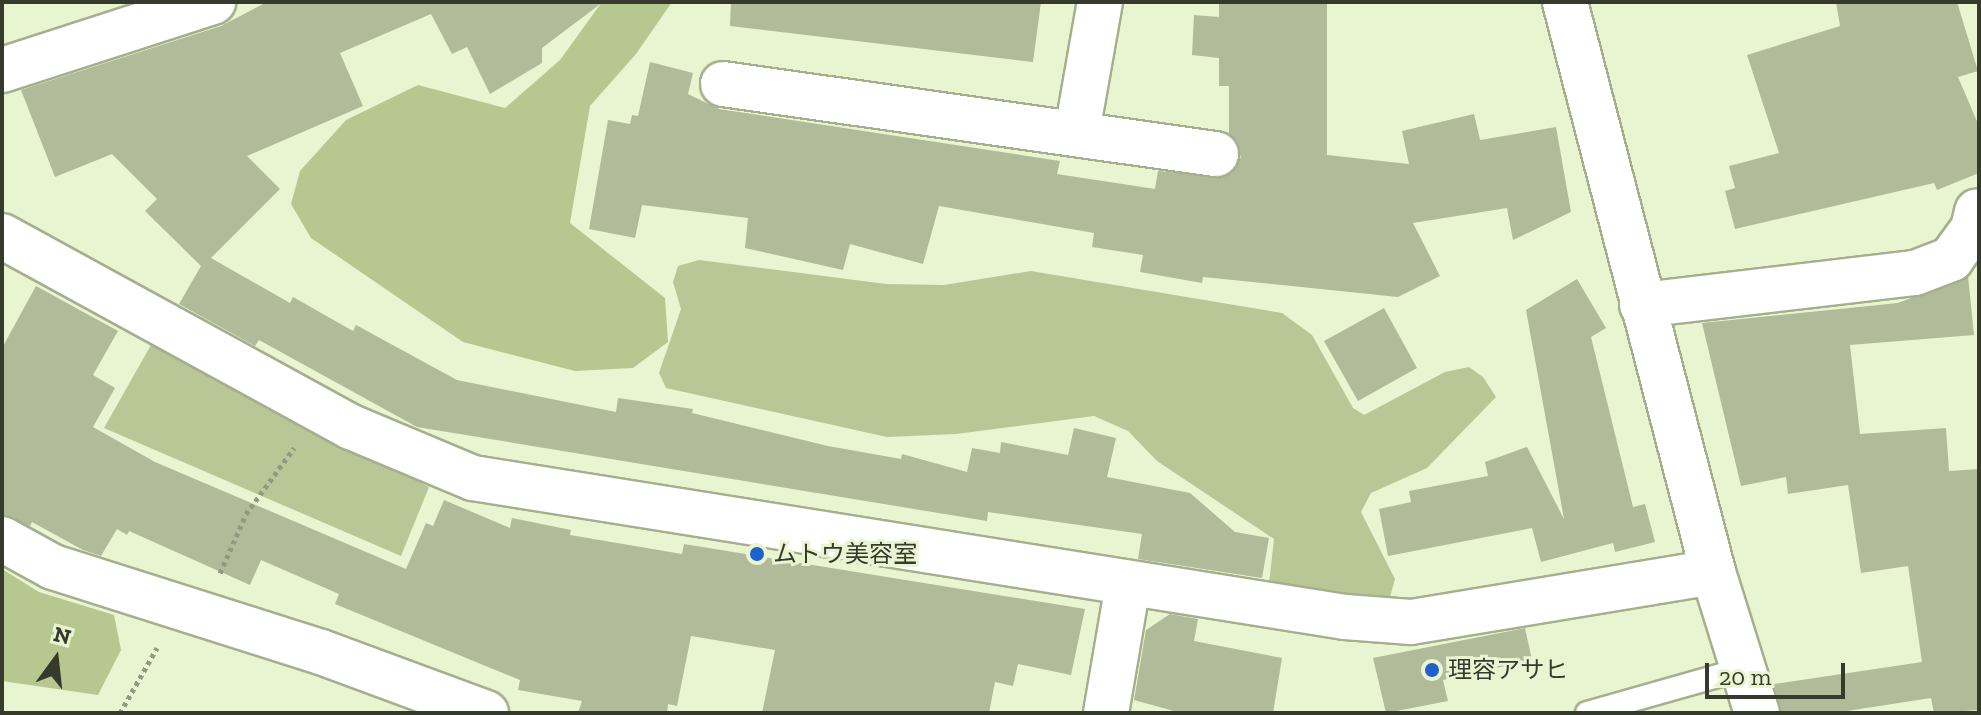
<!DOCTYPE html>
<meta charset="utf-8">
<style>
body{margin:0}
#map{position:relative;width:1981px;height:715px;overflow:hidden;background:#e9f4d1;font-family:"Zilla Slab","Noto Sans JP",serif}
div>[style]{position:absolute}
.green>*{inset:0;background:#b8c795}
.forest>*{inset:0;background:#b7c790}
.building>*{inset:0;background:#b1bb99}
.path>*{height:5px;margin-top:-2.5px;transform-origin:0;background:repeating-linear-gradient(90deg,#929981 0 4px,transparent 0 8px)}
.roads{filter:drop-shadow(2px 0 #a5af8e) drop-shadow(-2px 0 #a5af8e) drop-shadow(0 2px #a5af8e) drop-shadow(0 -2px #a5af8e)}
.lane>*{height:22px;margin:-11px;padding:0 11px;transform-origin:11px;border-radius:11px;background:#fff}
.street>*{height:44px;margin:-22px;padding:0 22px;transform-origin:22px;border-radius:22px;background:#fff}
.secondary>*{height:44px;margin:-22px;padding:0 22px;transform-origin:22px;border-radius:22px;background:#fff}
.dots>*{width:22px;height:22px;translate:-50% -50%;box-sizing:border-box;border:4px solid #e9f4d1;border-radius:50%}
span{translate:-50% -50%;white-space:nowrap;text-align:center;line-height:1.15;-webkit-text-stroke:6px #e9f4d1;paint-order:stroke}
.poi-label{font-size:24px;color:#363a2c}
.left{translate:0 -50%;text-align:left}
.frame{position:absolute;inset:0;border:4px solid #363a2c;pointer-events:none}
.north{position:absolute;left:16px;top:619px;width:80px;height:80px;-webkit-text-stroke:6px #e9f4d1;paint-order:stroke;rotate:15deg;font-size:22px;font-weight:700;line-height:32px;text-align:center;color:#363a2c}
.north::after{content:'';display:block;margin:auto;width:28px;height:36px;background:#363a2c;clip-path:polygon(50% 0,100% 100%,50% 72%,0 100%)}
.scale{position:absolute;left:1705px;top:663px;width:140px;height:36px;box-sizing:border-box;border:4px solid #363a2c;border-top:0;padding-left:10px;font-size:24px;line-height:28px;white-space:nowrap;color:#363a2c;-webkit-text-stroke:6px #e9f4d1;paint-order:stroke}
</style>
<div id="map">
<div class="green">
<div style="clip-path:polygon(699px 260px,886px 284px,944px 285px,1031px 271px,1282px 313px,1312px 335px,1353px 408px,1364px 415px,1445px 372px,1469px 367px,1483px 377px,1496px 397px,1427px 468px,1371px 493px,1361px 512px,1395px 579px,1390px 597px,1345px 601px,1269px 584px,1274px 539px,1157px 461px,1128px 431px,1094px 416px,956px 434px,887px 437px,666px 388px,659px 373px,681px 309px,673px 282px,678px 266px)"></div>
<div style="clip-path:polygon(151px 345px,429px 487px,401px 556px,104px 428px)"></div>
</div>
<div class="forest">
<div style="clip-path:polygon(602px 2px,672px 2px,636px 54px,590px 106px,570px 223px,665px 298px,668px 342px,633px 368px,575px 371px,463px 342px,311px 238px,291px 204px,300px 171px,346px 120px,418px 85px,505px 108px,560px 60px)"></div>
<div style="clip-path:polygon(2px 569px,39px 592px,114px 615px,121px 650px,98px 695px,2px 681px)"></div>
</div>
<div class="building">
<div style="clip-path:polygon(267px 2px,603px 2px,542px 48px,542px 63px,490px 94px,467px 47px,452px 54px,431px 14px,340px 53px,363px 106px,247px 156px,280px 189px,211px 258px,290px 303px,293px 297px,353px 331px,356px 325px,457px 380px,616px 412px,618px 398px,693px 409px,692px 413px,828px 446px,901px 459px,902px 454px,967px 472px,972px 448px,1000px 453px,1001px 442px,1068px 455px,1074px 428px,1116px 438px,1107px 477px,1190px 493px,1235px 532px,1269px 538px,1262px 578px,1138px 559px,1142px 534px,988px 512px,987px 521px,417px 427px,259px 340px,255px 346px,179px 304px,201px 266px,145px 211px,157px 199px,112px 154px,55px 177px,21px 90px,221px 26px)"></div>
<div style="clip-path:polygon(731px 2px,1041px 2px,1033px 62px,730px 26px)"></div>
<div style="clip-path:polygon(1219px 2px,1327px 2px,1327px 155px,1409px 164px,1402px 131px,1474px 114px,1480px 140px,1556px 127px,1571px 212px,1513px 240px,1507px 208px,1413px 223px,1440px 276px,1398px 297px,1203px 277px,1202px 283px,1140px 272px,1143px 255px,1092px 247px,1094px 233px,939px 206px,923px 264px,850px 244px,843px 270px,745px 248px,748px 218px,642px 205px,635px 238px,589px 229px,608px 120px,630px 124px,632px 115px,638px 116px,650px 62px,693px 73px,688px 94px,719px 109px,1060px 161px,1057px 174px,1155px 189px,1158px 171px,1225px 177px,1241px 157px,1229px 133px,1229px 86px,1219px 86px,1219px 58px,1192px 55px,1194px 15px,1219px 17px)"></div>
<div style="clip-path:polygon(1836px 2px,1957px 2px,1978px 71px,1958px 77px,1979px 126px,1979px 173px,1937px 190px,1934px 183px,1735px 229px,1725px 191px,1735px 188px,1729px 166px,1779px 153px,1747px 55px,1840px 26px)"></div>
<div style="clip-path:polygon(1968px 276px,1974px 335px,1850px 345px,1860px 434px,1946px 428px,1949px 471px,1979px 469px,1979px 710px,1934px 713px,1931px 698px,1834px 713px,1781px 713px,1774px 684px,1922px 662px,1908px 566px,1861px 573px,1848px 485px,1788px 494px,1786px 477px,1741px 486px,1702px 323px,1898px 303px)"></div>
<div style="clip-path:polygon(1577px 279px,1606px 328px,1591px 337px,1633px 507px,1645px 504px,1655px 542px,1615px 552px,1613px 543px,1541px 562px,1532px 528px,1388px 556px,1379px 509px,1411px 502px,1409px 491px,1488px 476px,1485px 462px,1527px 447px,1564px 519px,1526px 310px)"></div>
<div style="clip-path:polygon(36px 286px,118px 331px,93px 375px,115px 388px,93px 427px,155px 462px,406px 569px,426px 523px,433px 526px,444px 500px,510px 528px,512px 518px,571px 530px,570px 535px,682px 554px,684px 544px,1085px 609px,1071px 675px,1018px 664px,1013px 686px,995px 682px,989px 713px,762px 713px,775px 650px,691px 636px,677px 706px,668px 704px,667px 713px,578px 713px,582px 701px,518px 690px,520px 680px,335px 604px,339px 594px,261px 560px,250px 585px,129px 531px,127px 535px,117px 529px,101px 556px,83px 550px,32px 522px,30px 526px,2px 514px,2px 348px)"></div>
<div style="clip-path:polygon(1384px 308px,1417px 368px,1358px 401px,1324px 341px)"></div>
<div style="clip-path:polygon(1170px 614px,1198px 619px,1194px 641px,1282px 658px,1273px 713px,1181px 713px,1134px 700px,1146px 630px)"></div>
<div style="clip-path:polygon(1525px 628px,1532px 660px,1443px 680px,1448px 701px,1386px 713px,1373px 658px)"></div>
</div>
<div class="path">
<div style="left:220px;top:573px;width:64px;rotate:-66.2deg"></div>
<div style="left:246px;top:514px;width:82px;rotate:-54deg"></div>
<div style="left:120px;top:713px;width:75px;rotate:-60.4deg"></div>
</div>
<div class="roads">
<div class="lane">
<div style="left:1587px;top:713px;width:162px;rotate:-15.8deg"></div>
</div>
<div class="street">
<div style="left:2px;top:70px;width:222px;rotate:-17.9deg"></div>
<div style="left:723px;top:84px;width:498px;rotate:8.1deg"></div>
<div style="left:1077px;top:132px;width:132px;rotate:-80deg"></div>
<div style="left:2px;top:236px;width:398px;rotate:28.7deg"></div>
<div style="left:351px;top:427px;width:132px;rotate:22.7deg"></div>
<div style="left:473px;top:478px;width:883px;rotate:9.06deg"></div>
<div style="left:1345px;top:617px;width:66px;rotate:4.3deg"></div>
<div style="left:1411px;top:622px;width:306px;rotate:-9.4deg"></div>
<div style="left:1642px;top:305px;width:275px;rotate:-6.7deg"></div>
<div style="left:1915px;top:273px;width:39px;rotate:-21deg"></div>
<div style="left:1951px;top:259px;width:37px;rotate:-54deg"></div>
<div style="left:1973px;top:229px;width:18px;rotate:-77deg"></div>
<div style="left:2px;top:539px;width:58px;rotate:28.8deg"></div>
<div style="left:53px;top:567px;width:281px;rotate:17.6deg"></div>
<div style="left:321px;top:652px;width:176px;rotate:20.3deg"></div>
<div style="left:1106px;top:713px;width:131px;rotate:-80.3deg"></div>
</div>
<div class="secondary">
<div style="left:1565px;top:2px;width:589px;rotate:75.44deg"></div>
<div style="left:1713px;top:572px;width:148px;rotate:72.7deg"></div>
</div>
</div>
<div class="dots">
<div style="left:757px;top:554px;background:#2060cc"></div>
<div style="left:1432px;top:670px;background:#2060cc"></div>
</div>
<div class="poi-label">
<span class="left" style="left:773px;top:554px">ムトウ美容室</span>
<span class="left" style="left:1448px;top:670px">理容アサヒ</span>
</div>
<div class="frame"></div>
<div class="north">N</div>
<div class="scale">20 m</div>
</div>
